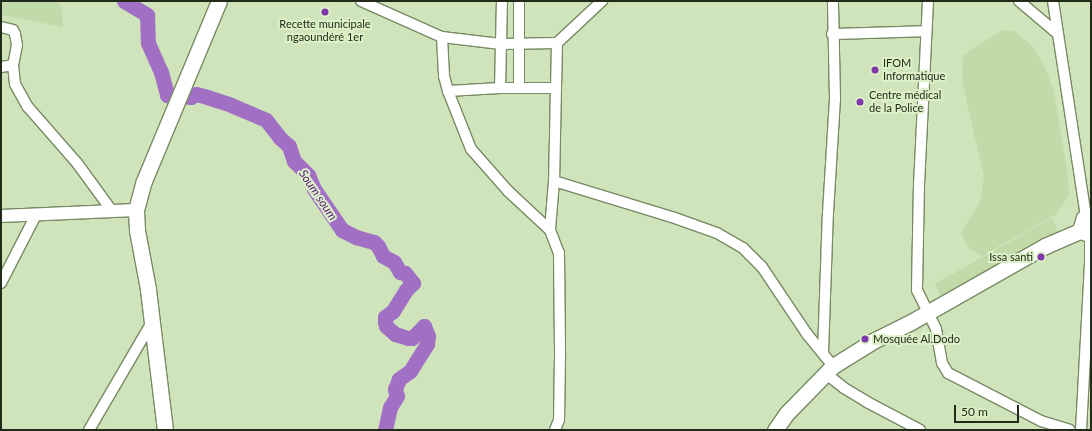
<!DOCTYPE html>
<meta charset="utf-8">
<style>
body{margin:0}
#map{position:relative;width:1092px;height:431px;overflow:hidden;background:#cfe4ba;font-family:Lato,sans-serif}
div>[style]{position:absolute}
.built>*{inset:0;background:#c2daaa}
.river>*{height:15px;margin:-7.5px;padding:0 7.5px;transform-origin:7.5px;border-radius:7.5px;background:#a170c5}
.roads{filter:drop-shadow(1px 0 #778a64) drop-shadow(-1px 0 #778a64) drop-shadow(0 1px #778a64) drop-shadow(0 -1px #778a64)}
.minor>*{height:10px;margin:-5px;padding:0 5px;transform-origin:5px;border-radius:5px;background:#fff}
.tertiary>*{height:12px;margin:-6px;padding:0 6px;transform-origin:6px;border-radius:6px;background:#fff}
.primary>*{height:15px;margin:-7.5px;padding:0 7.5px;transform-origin:7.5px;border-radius:7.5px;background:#fff}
.dots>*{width:11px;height:11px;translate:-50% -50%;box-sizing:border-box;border:2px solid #dcf1c7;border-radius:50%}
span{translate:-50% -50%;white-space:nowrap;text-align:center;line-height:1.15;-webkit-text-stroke:4px #dcf1c7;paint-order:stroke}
.poi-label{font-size:11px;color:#222a1a}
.left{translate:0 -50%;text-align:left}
.right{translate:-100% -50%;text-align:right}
.water-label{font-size:12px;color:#5a187f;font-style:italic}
.frame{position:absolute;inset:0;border:2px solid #222a1a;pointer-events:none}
.scale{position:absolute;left:954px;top:405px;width:65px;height:18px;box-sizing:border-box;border:2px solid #222a1a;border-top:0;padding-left:5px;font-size:12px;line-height:14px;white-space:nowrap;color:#222a1a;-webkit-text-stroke:3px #dcf1c7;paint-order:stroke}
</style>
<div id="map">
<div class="built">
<div style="clip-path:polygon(1px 1px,59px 1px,62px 11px,63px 27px,1px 15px)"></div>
<div style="clip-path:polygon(1002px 30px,1015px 31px,1032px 46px,1045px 67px,1054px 92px,1068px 176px,1069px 194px,1062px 206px,1055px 215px,982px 256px,969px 249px,961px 233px,980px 202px,984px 177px,962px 81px,963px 55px)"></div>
<div style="clip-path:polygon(1052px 218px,1059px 235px,942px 300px,935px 284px)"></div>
</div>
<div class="river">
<div style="left:124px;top:1px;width:27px;rotate:31deg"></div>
<div style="left:147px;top:15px;width:28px;rotate:88deg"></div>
<div style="left:148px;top:43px;width:32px;rotate:66deg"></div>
<div style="left:161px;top:72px;width:24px;rotate:75deg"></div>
<div style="left:167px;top:95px;width:24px;rotate:5deg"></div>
<div style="left:191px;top:97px;width:6px;rotate:-31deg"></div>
<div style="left:196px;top:94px;width:11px;rotate:15deg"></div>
<div style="left:207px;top:97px;width:25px;rotate:18deg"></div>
<div style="left:231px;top:105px;width:38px;rotate:23deg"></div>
<div style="left:266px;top:120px;width:23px;rotate:52deg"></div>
<div style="left:280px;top:138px;width:12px;rotate:42deg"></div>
<div style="left:289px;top:146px;width:16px;rotate:72deg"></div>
<div style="left:294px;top:161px;width:20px;rotate:45deg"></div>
<div style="left:308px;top:175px;width:15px;rotate:67deg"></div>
<div style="left:314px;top:189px;width:50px;rotate:55.7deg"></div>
<div style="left:342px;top:230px;width:16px;rotate:27deg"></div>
<div style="left:356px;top:237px;width:19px;rotate:16deg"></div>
<div style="left:374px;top:242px;width:6px;rotate:45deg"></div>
<div style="left:378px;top:246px;width:11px;rotate:63deg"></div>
<div style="left:383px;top:256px;width:13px;rotate:29deg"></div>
<div style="left:394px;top:262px;width:12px;rotate:59deg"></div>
<div style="left:400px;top:272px;width:5px;rotate:11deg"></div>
<div style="left:405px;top:273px;width:13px;rotate:51deg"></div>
<div style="left:413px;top:283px;width:10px;rotate:135deg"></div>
<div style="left:406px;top:290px;width:25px;rotate:122deg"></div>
<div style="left:393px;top:311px;width:10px;rotate:143deg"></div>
<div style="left:385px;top:317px;width:5px;rotate:90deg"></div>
<div style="left:385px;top:322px;width:4px;rotate:76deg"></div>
<div style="left:386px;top:326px;width:12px;rotate:42deg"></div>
<div style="left:395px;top:334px;width:14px;rotate:17deg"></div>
<div style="left:408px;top:338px;width:4px"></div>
<div style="left:412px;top:338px;width:17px;rotate:-45deg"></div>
<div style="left:424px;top:326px;width:11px;rotate:68deg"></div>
<div style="left:428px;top:336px;width:8px;rotate:97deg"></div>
<div style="left:427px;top:344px;width:32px;rotate:122deg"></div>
<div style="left:410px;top:371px;width:14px;rotate:144deg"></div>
<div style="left:399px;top:379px;width:11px;rotate:112deg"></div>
<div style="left:395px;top:389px;width:7px;rotate:74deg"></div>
<div style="left:397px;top:396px;width:13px;rotate:122deg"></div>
<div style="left:390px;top:407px;width:24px;rotate:102deg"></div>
</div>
<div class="roads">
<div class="minor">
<div style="left:361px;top:1px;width:89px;rotate:24deg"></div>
<div style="left:442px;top:37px;width:59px;rotate:6.8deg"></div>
<div style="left:501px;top:44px;width:56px;rotate:-1deg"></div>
<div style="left:557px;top:43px;width:62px;rotate:-43deg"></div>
<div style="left:519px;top:1px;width:87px;rotate:90deg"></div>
<div style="left:928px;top:1px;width:183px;rotate:92.8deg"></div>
<div style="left:919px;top:184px;width:106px;rotate:91.1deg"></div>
<div style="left:917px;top:290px;width:43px;rotate:64deg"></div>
<div style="left:936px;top:329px;width:35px;rotate:80deg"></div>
<div style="left:942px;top:363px;width:12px;rotate:59deg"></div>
<div style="left:948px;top:373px;width:105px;rotate:27.3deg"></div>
<div style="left:1041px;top:421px;width:30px;rotate:17deg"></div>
<div style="left:1019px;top:1px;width:51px;rotate:40.2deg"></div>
<div style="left:1053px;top:1px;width:218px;rotate:81.3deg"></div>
<div style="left:1px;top:27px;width:12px;rotate:14deg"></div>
<div style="left:13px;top:30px;width:4px;rotate:63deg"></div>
<div style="left:15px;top:34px;width:11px;rotate:80deg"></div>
<div style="left:17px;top:45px;width:20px;rotate:101deg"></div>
<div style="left:13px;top:65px;width:19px;rotate:84deg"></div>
<div style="left:15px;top:84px;width:26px;rotate:61deg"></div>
<div style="left:28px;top:107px;width:74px;rotate:48.8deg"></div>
<div style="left:77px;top:163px;width:59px;rotate:53.9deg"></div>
<div style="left:832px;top:34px;width:94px;rotate:-1.8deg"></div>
<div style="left:442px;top:37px;width:39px;rotate:87deg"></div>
<div style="left:444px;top:76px;width:16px;rotate:75deg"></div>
<div style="left:448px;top:91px;width:52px;rotate:-3.3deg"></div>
<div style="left:500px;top:88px;width:56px"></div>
<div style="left:556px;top:88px;width:45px;rotate:-88.7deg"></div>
<div style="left:1px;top:67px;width:12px;rotate:-9deg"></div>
<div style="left:500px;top:88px;width:87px;rotate:-88.7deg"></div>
<div style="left:556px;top:88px;width:93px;rotate:91.2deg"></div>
<div style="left:554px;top:181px;width:123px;rotate:17deg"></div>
<div style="left:672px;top:217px;width:48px;rotate:19.6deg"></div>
<div style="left:717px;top:233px;width:30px;rotate:30deg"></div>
<div style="left:743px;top:248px;width:27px;rotate:45deg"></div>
<div style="left:762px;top:267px;width:81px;rotate:56.1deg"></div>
<div style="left:807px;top:334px;width:41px;rotate:50.9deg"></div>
<div style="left:448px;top:91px;width:62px;rotate:68.4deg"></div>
<div style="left:471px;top:149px;width:56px;rotate:48.6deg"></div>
<div style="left:508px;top:191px;width:57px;rotate:42.9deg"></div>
<div style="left:554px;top:181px;width:49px;rotate:94.7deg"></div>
<div style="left:550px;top:230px;width:25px;rotate:69deg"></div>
<div style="left:559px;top:253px;width:104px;rotate:89.4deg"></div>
<div style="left:560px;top:357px;width:63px;rotate:90.9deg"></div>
<div style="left:559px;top:420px;width:11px;rotate:112deg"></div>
<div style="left:1px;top:283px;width:76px;rotate:-62.8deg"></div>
<div style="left:823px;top:353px;width:140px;rotate:-88deg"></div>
<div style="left:828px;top:213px;width:114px;rotate:-86.5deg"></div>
<div style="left:835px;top:99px;width:98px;rotate:-91.2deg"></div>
<div style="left:825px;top:373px;width:24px;rotate:38deg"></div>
<div style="left:844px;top:388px;width:27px;rotate:31deg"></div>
<div style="left:867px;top:402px;width:60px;rotate:27.8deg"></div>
<div style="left:89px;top:430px;width:125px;rotate:-59.7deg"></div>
<div style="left:1081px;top:430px;width:168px;rotate:-86.9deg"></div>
<div style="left:1090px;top:262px;width:27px;rotate:-90deg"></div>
</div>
<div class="tertiary">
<div style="left:1px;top:216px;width:135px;rotate:-2.5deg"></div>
</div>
<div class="primary">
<div style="left:1091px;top:215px;width:8px;rotate:157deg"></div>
<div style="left:1084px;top:218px;width:9px;rotate:108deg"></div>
<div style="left:1081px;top:227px;width:6px;rotate:59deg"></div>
<div style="left:1084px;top:232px;width:8px;rotate:23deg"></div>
<div style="left:165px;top:430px;width:142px;rotate:-96.9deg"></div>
<div style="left:148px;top:289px;width:60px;rotate:-100.6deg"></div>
<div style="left:137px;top:230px;width:20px;rotate:-93deg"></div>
<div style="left:136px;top:210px;width:30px;rotate:-75deg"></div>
<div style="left:144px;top:181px;width:195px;rotate:-67.4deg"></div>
<div style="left:775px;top:430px;width:21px;rotate:-55deg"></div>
<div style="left:787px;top:413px;width:66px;rotate:-45.6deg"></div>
<div style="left:833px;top:366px;width:47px;rotate:-32deg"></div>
<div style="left:873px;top:341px;width:42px;rotate:-26.6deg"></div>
<div style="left:911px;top:322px;width:154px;rotate:-29.6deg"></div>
<div style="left:1045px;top:246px;width:40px;rotate:-23.4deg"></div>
</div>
</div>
<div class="dots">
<div style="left:325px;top:12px;background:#7f38ab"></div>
<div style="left:875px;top:70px;background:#7f38ab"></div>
<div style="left:860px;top:102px;background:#7f38ab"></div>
<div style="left:1041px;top:257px;background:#7f38ab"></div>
<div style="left:865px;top:339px;background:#7f38ab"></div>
</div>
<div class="poi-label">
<span style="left:325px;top:31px">Recette municipale<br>ngaoundéré 1er</span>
<span class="left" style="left:883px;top:70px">IFOM<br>Informatique</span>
<span class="left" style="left:869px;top:102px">Centre médical<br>de la Police</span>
<span class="right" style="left:1033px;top:257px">Issa santi</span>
<span class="left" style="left:873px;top:339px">Mosquée Al.Dodo</span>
</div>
<div class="water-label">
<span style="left:318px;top:195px;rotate:56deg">Soum soum</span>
</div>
<div class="frame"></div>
<div class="scale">50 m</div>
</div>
